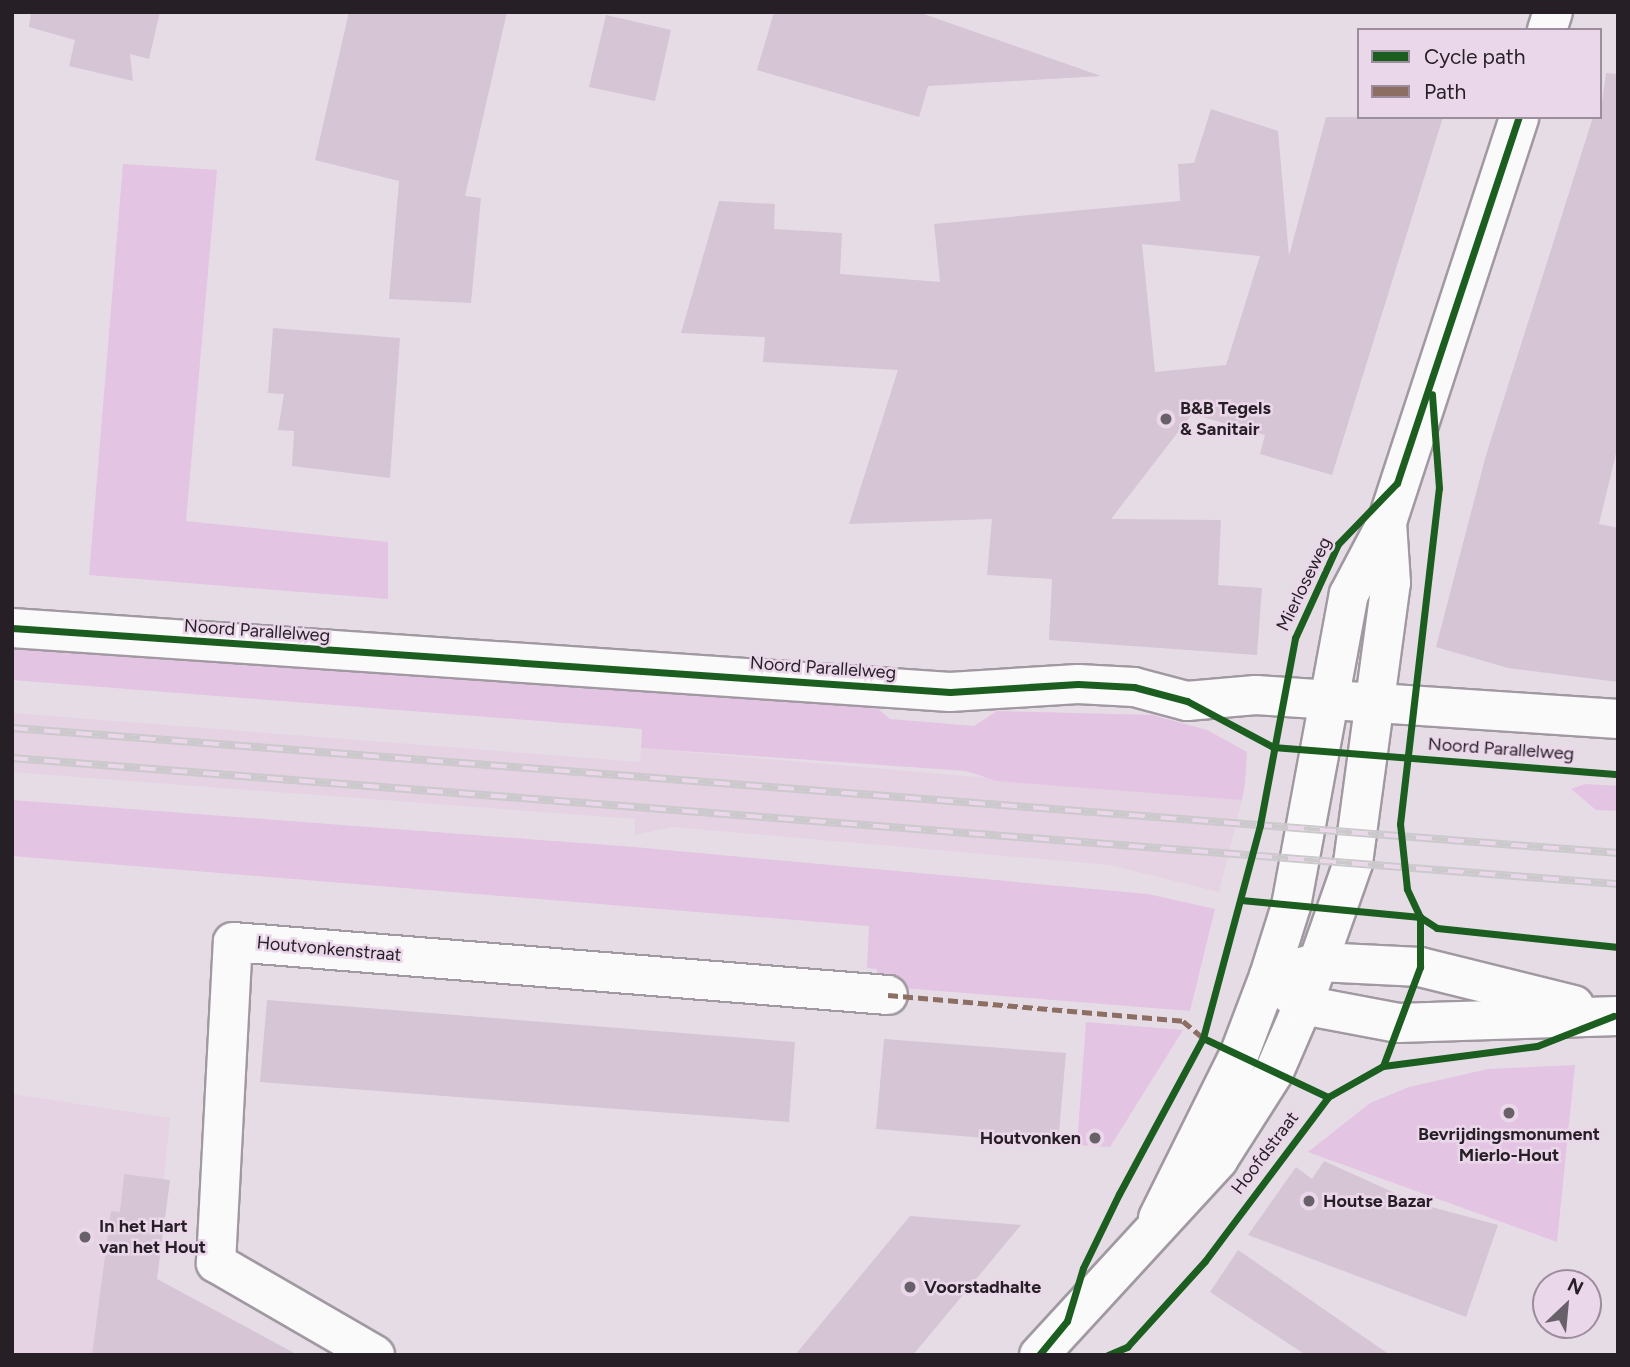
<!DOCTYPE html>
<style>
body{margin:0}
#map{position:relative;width:1630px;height:1367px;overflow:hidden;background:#e6dce6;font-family:Figtree,sans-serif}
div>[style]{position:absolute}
.built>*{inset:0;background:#e5d3e4}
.green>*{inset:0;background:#e3c4e2}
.building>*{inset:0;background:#d6c5d5}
.roads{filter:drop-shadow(2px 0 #a199a1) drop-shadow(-2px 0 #a199a1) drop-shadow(0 2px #a199a1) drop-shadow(0 -2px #a199a1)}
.minor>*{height:38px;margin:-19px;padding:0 19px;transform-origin:19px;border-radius:19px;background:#fbfafb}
.tertiary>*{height:38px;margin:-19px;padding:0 19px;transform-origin:19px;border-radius:19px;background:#fbfafb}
.rail>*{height:8px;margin-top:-4px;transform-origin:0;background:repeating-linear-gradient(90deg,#ebd7ea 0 16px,#ccc9cc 0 32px);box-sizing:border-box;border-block:2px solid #ccc9cc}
.quiet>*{height:5px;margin-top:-2.5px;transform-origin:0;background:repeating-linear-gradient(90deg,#8d6e63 0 10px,transparent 0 15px)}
.cycleway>*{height:7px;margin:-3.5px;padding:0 3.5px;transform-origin:3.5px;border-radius:3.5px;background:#1b5e20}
.dots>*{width:19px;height:19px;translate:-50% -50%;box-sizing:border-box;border:4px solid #ebd7ea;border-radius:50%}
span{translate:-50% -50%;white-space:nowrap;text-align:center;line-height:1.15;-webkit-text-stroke:5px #ebd7ea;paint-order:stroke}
.poi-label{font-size:18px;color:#261f26;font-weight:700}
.left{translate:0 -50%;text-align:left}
.right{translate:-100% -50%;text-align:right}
.street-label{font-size:18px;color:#261f26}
.frame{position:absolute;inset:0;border:14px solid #261f26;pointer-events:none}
.legend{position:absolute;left:1357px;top:28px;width:245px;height:91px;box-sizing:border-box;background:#ebd7ea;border:2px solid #9c8d9c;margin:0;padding:9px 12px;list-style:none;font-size:21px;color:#261f26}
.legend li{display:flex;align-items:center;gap:14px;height:35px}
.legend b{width:35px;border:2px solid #9c8d9c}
.north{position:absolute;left:1532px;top:1269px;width:70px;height:70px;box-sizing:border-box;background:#ebd7ea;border:2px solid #9c8d9c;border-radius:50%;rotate:26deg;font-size:19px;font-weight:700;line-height:28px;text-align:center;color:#261f26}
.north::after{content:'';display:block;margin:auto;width:24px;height:32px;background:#696169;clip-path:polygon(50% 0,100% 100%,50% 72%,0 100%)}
</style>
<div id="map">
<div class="built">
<div style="clip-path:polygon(12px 713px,640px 762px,641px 748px,1242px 800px,1219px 892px,1110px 865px,673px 827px,635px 835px,635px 819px,12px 772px)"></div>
<div style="clip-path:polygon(12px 1094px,170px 1118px,146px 1355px,12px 1355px)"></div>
</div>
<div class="green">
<div style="clip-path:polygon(123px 164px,217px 170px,186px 521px,388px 542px,388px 599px,89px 575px)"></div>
<div style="clip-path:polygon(12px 646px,871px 703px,890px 719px,974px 726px,997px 711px,1152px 715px,1207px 730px,1247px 752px,1245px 783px,1242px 800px,997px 781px,966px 771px,641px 748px,642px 729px,12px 680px)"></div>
<div style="clip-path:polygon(1585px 784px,1618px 786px,1618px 811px,1596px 810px,1571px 789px)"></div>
<div style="clip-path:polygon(12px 800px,634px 847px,1148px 894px,1215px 909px,1190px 1011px,877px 986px,877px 969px,867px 968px,869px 926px,12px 856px)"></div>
<div style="clip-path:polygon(1086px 1022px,1183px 1030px,1110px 1147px,1077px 1145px)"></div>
<div style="clip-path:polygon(1575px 1065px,1557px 1242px,1308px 1152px,1370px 1103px,1409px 1087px,1488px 1069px)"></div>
</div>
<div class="building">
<div style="clip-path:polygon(31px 12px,160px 12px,149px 59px,130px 54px,133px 81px,69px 66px,75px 40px,29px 27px)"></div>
<div style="clip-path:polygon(349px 12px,507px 12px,465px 196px,481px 198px,471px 303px,389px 299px,399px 181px,315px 160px)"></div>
<div style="clip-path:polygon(774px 12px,918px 12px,1101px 76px,928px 86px,919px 117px,757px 70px)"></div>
<div style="clip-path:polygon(606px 15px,671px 30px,655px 101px,589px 87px)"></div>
<div style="clip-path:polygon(1606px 73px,1618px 74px,1618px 445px,1599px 524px,1618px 528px,1618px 682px,1508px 668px,1436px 647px,1486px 455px,1593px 117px,1600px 117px)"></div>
<div style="clip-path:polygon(evenodd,1211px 109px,1278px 131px,1289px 256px,1326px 117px,1443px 117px,1332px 475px,1260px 454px,1265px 435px,1192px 414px,1111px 519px,1221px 520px,1218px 585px,1262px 588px,1257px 655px,1049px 640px,1052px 579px,987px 575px,992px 519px,849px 524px,898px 370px,763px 362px,765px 337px,681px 333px,719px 201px,775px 204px,774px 229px,842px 233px,840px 274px,940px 282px,934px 224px,1180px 201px,1178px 164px,1194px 163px,1211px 109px,1142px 244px,1260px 256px,1226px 365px,1155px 372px,1142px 244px)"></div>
<div style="clip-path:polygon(273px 328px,400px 338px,390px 478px,292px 466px,294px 431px,278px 430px,284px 394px,268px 393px)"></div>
<div style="clip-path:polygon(267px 1000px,795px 1042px,789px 1122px,260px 1082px)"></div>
<div style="clip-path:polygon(884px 1039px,1066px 1053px,1058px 1144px,876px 1129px)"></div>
<div style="clip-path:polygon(1324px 1161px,1417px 1203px,1498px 1225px,1466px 1317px,1248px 1235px,1296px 1167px,1312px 1179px)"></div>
<div style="clip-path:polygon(124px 1174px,170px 1180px,157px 1279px,298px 1355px,92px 1355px,111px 1211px,120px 1212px)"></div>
<div style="clip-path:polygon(910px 1216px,1021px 1225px,913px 1355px,795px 1355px)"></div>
<div style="clip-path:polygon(1238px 1250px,1390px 1355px,1306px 1355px,1210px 1292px)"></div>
</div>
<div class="roads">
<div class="minor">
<div style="left:12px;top:628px;width:940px;rotate:3.9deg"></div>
<div style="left:950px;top:692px;width:128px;rotate:-3.6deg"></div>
<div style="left:1078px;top:684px;width:56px;rotate:3.1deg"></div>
<div style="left:1134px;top:687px;width:55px;rotate:14.8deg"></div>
<div style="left:1187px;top:701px;width:69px;rotate:-5deg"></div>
<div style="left:1256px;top:695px;width:363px;rotate:3.8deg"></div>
<div style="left:1287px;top:971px;width:33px;rotate:-16deg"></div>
<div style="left:1319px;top:962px;width:101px;rotate:2.8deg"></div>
<div style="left:1420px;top:967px;width:159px;rotate:13.9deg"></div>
<div style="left:1269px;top:976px;width:45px;rotate:40.5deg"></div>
<div style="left:1303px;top:1005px;width:97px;rotate:10.7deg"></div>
<div style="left:1398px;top:1023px;width:220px;rotate:-1.8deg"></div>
<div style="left:375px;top:1355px;width:184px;rotate:-149.9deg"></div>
<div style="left:216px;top:1263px;width:321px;rotate:-87deg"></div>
<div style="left:233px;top:942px;width:657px;rotate:4.63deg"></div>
</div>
<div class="tertiary">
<div style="left:1547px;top:30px;width:19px;rotate:-72deg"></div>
<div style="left:1158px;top:1218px;width:182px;rotate:-63.6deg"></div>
<div style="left:1239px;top:1055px;width:85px;rotate:-69.2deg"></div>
<div style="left:1269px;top:976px;width:73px;rotate:-72.6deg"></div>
<div style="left:1291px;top:906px;width:317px;rotate:-79.5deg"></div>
<div style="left:1349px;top:594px;width:81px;rotate:-62.2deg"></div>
<div style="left:1387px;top:522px;width:426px;rotate:-71.9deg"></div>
<div style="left:1039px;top:1355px;width:265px;rotate:-47.4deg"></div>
<div style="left:1218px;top:1160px;width:104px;rotate:-57.5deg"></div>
<div style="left:1274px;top:1072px;width:73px;rotate:-66.6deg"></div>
<div style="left:1303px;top:1005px;width:151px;rotate:-70.6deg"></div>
<div style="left:1353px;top:863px;width:283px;rotate:-82.3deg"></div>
<div style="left:1391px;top:583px;width:61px;rotate:-93.8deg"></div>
</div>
</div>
<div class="rail">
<div style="left:12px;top:728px;width:1611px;rotate:4.45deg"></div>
<div style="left:12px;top:758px;width:1611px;rotate:4.49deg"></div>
</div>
<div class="quiet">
<div style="left:888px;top:995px;width:296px;rotate:5deg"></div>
<div style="left:1183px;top:1021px;width:26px;rotate:40deg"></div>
</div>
<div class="cycleway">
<div style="left:12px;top:628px;width:940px;rotate:3.9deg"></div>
<div style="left:950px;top:692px;width:128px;rotate:-3.6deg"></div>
<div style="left:1078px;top:684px;width:56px;rotate:3.1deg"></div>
<div style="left:1134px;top:687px;width:55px;rotate:14.8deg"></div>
<div style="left:1187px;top:701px;width:98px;rotate:28.1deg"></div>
<div style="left:1273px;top:747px;width:346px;rotate:4.5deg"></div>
<div style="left:1241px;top:900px;width:180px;rotate:5.4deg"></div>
<div style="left:1420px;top:917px;width:20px;rotate:33deg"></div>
<div style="left:1437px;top:928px;width:182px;rotate:6deg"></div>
<div style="left:1203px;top:1038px;width:138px;rotate:25.3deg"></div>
<div style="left:1383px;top:1066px;width:155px;rotate:-7.4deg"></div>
<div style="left:1537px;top:1046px;width:82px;rotate:-21.5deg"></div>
<div style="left:1039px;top:1355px;width:44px;rotate:-50.5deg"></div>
<div style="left:1067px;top:1321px;width:55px;rotate:-73.2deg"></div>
<div style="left:1083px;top:1268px;width:82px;rotate:-64.1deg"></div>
<div style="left:1119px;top:1194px;width:177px;rotate:-61.7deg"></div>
<div style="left:1203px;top:1038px;width:220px;rotate:-75deg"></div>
<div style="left:1260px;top:825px;width:190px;rotate:-79.4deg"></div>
<div style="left:1295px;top:638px;width:103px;rotate:-65.4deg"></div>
<div style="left:1338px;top:544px;width:85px;rotate:-46deg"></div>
<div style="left:1397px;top:483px;width:386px;rotate:-71.6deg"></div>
<div style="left:1108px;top:1355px;width:21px;rotate:-23deg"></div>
<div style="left:1127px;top:1347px;width:116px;rotate:-47.8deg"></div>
<div style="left:1205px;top:1261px;width:205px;rotate:-53.1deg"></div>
<div style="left:1328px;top:1097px;width:63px;rotate:-29.4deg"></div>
<div style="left:1383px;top:1066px;width:106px;rotate:-69.5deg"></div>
<div style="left:1420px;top:967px;width:50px;rotate:-90deg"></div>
<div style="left:1420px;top:917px;width:31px;rotate:-115deg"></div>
<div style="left:1407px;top:889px;width:65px;rotate:-96.1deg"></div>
<div style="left:1400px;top:824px;width:338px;rotate:-83.4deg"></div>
<div style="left:1439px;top:488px;width:94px;rotate:-94.3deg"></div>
</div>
<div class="dots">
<div style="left:1166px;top:419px;background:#696169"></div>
<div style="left:1509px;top:1113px;background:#696169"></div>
<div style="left:1095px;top:1138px;background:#696169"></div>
<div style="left:1309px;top:1201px;background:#696169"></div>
<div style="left:85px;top:1237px;background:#696169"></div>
<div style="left:910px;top:1287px;background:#696169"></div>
</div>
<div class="poi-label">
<span class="left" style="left:1180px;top:419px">B&amp;B Tegels<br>&amp; Sanitair</span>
<span style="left:1509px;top:1145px">Bevrijdingsmonument<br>Mierlo-Hout</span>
<span class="right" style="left:1081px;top:1138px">Houtvonken</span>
<span class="left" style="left:1323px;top:1201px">Houtse Bazar</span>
<span class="left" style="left:99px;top:1237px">In het Hart<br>van het Hout</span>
<span class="left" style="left:924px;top:1287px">Voorstadhalte</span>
</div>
<div class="street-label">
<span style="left:1304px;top:584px;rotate:-64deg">Mierloseweg</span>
<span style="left:257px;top:631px;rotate:4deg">Noord Parallelweg</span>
<span style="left:823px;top:668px;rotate:4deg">Noord Parallelweg</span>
<span style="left:1501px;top:749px;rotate:4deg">Noord Parallelweg</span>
<span style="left:329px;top:949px;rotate:5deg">Houtvonkenstraat</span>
<span style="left:1265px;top:1153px;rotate:-53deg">Hoofdstraat</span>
</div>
<div class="frame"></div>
<ul class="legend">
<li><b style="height:9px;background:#1b5e20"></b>Cycle path</li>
<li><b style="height:9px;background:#8d6e63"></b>Path</li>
</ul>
<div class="north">N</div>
</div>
